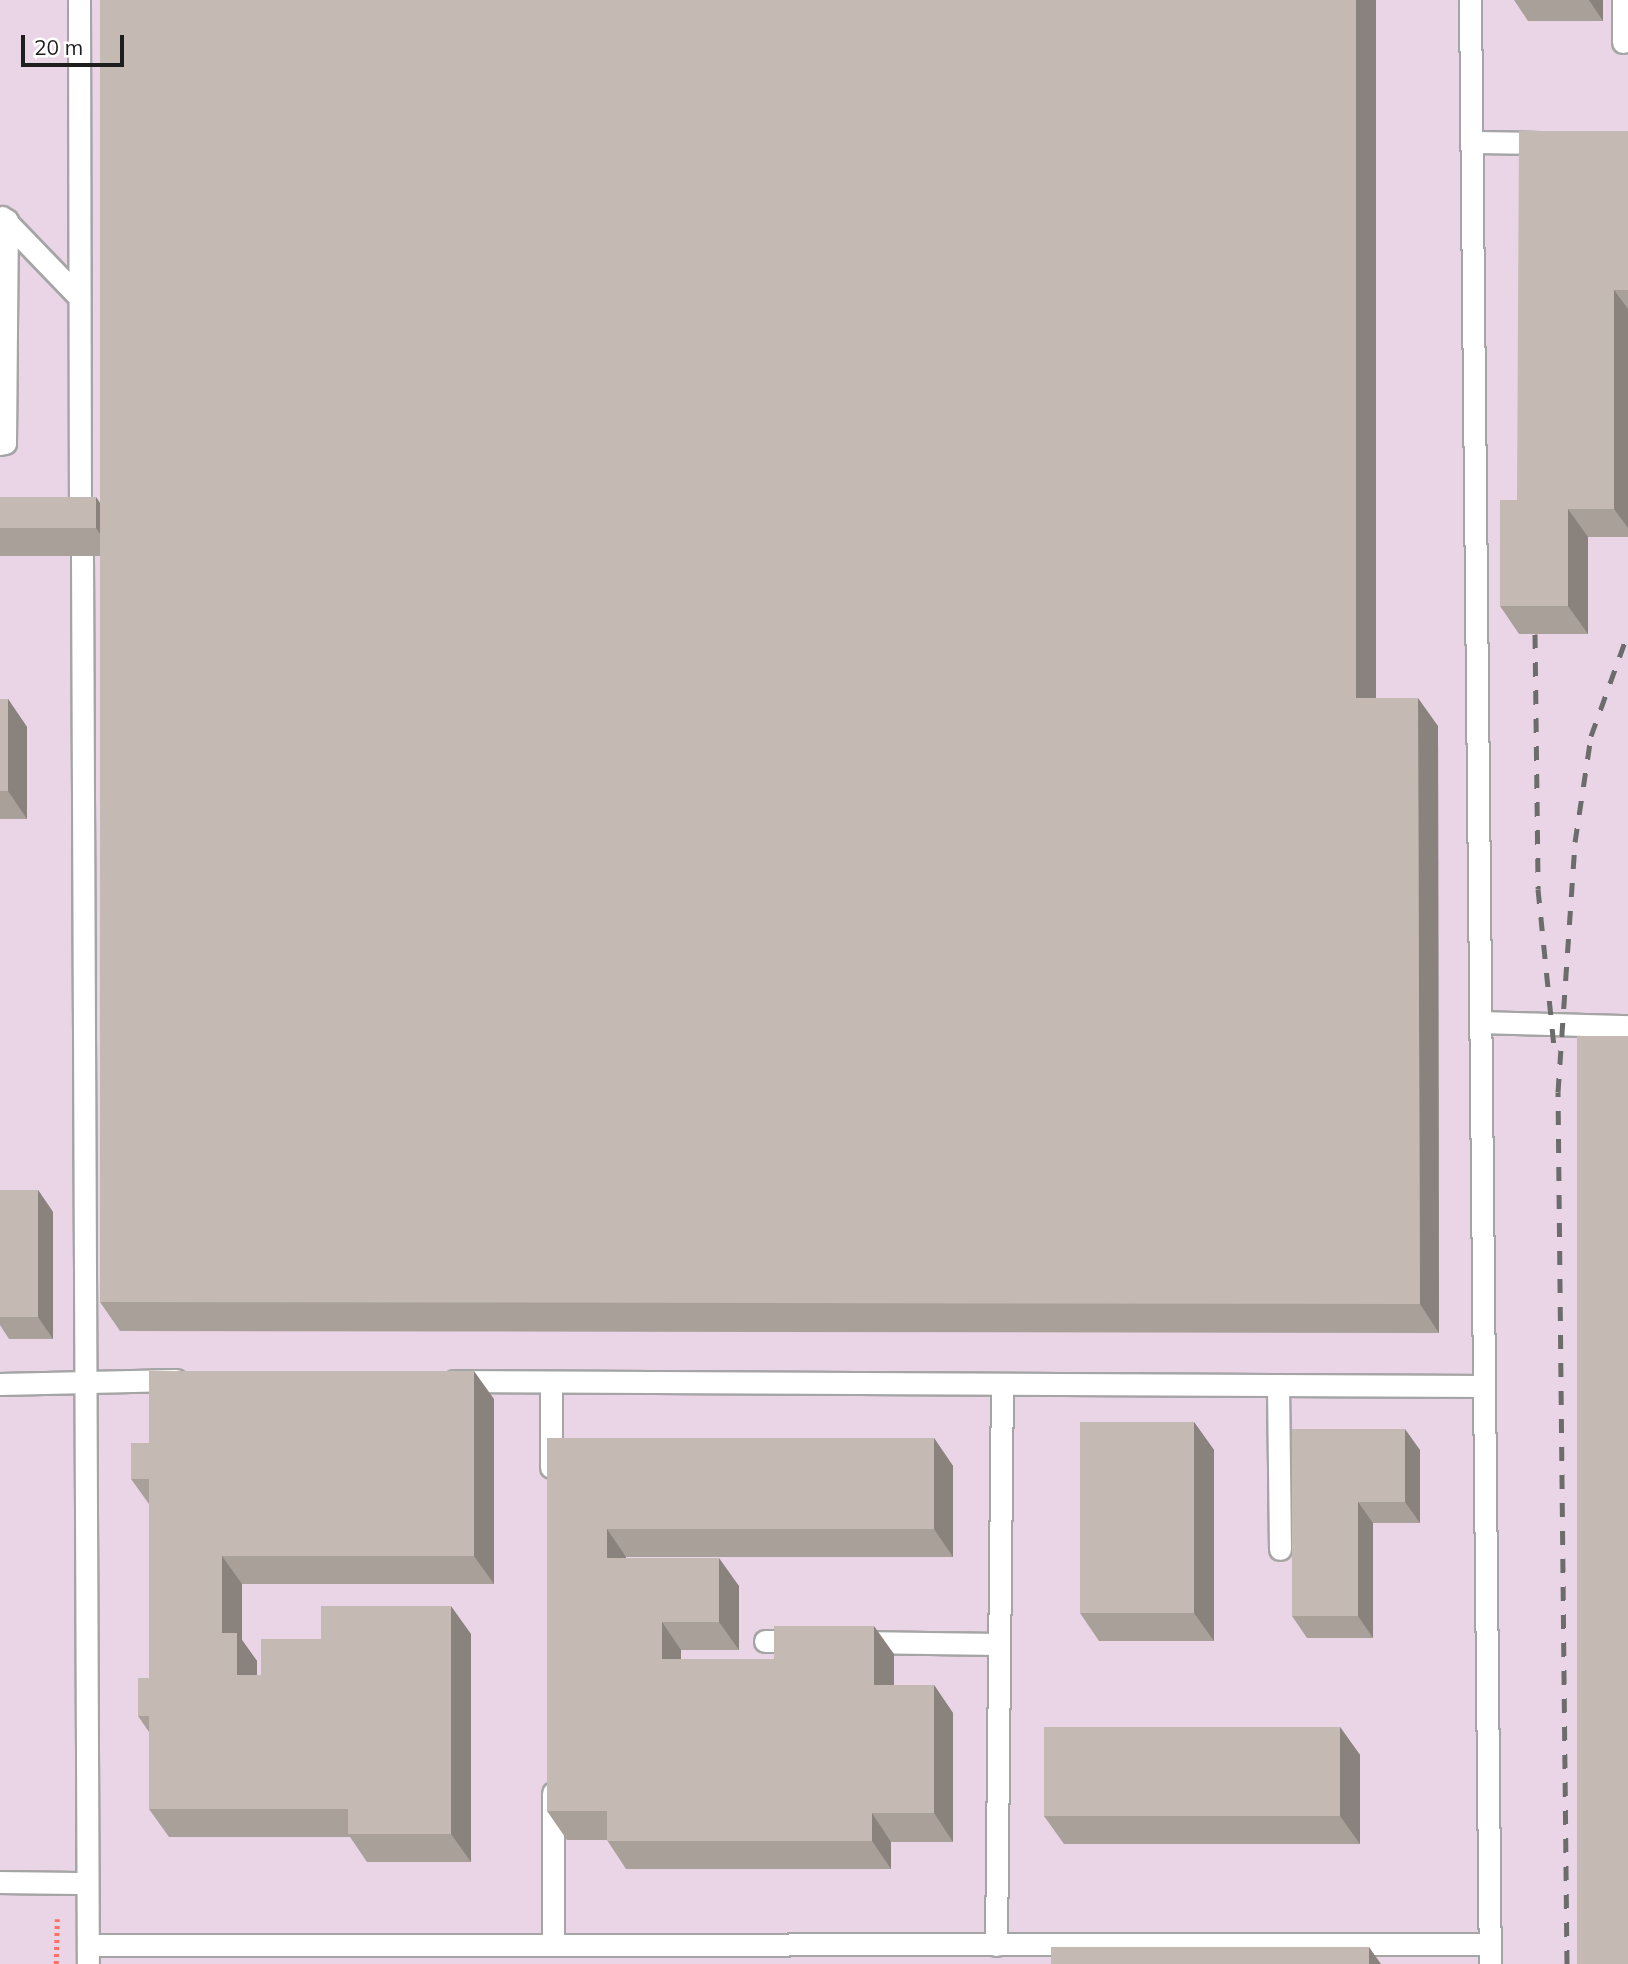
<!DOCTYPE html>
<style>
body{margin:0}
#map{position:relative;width:1628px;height:1964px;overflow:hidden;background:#efebe3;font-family:Mulish,sans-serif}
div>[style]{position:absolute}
.industrial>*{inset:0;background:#e9d5e6}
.path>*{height:4.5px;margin-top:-2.25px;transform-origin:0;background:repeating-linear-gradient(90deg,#fe6f66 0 3.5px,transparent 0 7px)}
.roads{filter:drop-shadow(2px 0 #a5a5a5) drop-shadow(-2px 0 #a5a5a5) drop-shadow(0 2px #a5a5a5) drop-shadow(0 -2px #a5a5a5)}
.service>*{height:21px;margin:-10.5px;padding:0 10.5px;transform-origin:10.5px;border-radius:10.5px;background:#fff}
.rail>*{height:5px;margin-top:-2.5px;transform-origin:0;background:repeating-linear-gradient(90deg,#6c6c6c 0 14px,transparent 0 28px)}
.wall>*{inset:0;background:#a9a09a}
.shaded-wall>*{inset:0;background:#89827d}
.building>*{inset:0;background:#c4bab3}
span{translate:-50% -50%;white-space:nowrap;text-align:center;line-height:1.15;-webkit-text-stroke:7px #fff;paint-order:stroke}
.scale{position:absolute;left:21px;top:35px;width:103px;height:32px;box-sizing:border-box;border:4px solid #1e1e1e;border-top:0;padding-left:9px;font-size:21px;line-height:24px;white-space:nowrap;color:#1e1e1e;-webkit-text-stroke:5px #fff;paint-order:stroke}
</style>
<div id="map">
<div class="industrial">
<div style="clip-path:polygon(0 0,1628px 0,1628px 1964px,0 1964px)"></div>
</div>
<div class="path">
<div style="left:56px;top:1964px;width:45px;rotate:-88.7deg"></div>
</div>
<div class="roads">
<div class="service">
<div style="left:79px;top:0;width:525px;rotate:89.89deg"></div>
<div style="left:1470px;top:0;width:1964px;rotate:89.42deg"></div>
<div style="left:1623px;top:0;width:42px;rotate:90deg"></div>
<div style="left:1472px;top:142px;width:73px;rotate:0.8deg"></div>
<div style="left:2px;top:217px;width:111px;rotate:46.1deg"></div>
<div style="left:0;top:444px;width:5px;rotate:-11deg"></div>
<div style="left:5px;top:443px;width:223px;rotate:-89.5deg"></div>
<div style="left:82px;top:556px;width:1408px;rotate:89.76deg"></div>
<div style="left:1481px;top:1022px;width:147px;rotate:1.6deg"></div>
<div style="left:454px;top:1381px;width:1030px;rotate:0.28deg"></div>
<div style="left:551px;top:1382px;width:85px;rotate:90deg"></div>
<div style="left:0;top:1384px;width:176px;rotate:-1.3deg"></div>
<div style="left:1278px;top:1385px;width:164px;rotate:89.3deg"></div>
<div style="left:765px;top:1641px;width:36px"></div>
<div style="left:858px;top:1642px;width:141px;rotate:0.8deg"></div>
<div style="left:553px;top:1793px;width:152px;rotate:90deg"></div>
<div style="left:0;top:1882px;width:87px;rotate:0.7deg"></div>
<div style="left:88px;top:1945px;width:1402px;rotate:-0.04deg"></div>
<div style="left:996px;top:1945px;width:561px;rotate:-89.39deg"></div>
</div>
</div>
<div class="rail">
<div style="left:1535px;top:634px;width:255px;rotate:89.3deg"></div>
<div style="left:1538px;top:889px;width:159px;rotate:84.2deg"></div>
<div style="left:1567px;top:1964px;width:872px;rotate:-90.59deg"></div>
<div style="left:1558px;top:1092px;width:251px;rotate:-86.1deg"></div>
<div style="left:1575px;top:842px;width:107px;rotate:-81.4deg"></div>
<div style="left:1591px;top:736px;width:109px;rotate:-70.2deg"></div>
</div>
<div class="wall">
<div style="clip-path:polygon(1376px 0,1376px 698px,1438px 726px,1439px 1333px,120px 1331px,100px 1302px,100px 556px,0 556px,0 497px,96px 497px,100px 504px)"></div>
<div style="clip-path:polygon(1514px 0,1603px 0,1603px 21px,1528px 21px)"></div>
<div style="clip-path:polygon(1628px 131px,1628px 537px,1588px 537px,1588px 634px,1519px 634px,1500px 606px,1517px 500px)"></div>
<div style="clip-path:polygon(0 699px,8px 699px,27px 727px,27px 819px,0 819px)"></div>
<div style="clip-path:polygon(0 1190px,38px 1190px,53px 1212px,53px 1339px,9px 1339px,0 1325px)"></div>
<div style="clip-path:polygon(494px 1399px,494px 1584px,242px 1584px,242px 1640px,257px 1661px,257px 1675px,261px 1675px,321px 1639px,471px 1634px,471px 1862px,367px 1862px,350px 1837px,169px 1837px,149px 1809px,149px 1732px,138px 1716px,149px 1678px,149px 1504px,131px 1479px,149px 1443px)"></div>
<div style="clip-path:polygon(1194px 1422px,1214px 1450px,1214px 1641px,1099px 1641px,1080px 1613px)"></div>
<div style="clip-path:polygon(1292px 1429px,1420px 1450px,1420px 1523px,1373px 1523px,1373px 1638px,1307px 1638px,1292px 1616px)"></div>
<div style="clip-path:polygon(547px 1438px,934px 1438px,953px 1466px,953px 1557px,626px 1557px,626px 1558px,739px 1586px,739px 1650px,681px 1650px,681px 1659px,774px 1659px,894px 1654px,894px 1685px,934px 1685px,953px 1713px,953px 1842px,891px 1842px,891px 1869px,626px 1869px,607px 1840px,567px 1840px,547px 1811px)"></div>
<div style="clip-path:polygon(1340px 1727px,1360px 1755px,1360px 1844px,1064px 1844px,1044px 1816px)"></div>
</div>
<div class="shaded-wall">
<div style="clip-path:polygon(1356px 0,1376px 0,1376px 726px,1356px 698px)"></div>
<div style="clip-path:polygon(1589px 0,1603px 0,1603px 21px)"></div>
<div style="clip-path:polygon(1614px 290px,1628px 309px,1628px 528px,1614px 509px)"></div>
<div style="clip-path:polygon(96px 497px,115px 525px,115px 556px,96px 528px)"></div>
<div style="clip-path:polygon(1568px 509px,1588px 537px,1588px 634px,1568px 606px)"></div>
<div style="clip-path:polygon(1418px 698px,1438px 726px,1439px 1333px,1420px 1304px)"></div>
<div style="clip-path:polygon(8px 699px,27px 727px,27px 819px,8px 791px)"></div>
<div style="clip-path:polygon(38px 1190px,53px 1212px,53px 1339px,38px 1317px)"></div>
<div style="clip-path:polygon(474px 1371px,494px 1399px,494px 1584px,474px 1556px)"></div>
<div style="clip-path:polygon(1194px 1422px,1214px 1450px,1214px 1641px,1194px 1613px)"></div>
<div style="clip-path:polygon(1405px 1429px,1420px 1450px,1420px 1523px,1405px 1502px)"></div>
<div style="clip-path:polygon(934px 1438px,953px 1466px,953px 1557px,934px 1529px)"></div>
<div style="clip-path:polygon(1358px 1502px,1373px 1523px,1373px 1638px,1358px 1616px)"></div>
<div style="clip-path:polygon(607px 1529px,626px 1557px,626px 1586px,607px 1558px)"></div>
<div style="clip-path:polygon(222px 1556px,242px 1584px,242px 1640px,257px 1661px,257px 1704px,237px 1675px,222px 1633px)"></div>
<div style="clip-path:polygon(719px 1558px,739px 1586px,739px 1650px,719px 1622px)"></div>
<div style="clip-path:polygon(451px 1606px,471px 1634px,471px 1862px,451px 1834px)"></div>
<div style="clip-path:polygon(662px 1622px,681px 1650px,681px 1687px,662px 1659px)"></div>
<div style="clip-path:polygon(874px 1626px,894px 1654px,894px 1713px,874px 1685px)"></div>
<div style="clip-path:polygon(934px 1685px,953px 1713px,953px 1842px,934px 1813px)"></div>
<div style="clip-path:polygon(1340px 1727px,1360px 1755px,1360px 1844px,1340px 1816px)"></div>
<div style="clip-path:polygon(872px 1813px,891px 1842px,891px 1869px,872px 1841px)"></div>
<div style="clip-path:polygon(1369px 1947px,1381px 1964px,1369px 1964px)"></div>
</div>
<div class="building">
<div style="clip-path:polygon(100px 0,1356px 0,1356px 698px,1418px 698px,1420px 1304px,100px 1302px)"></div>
<div style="clip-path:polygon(1519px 131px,1628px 131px,1628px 290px,1614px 290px,1614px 509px,1568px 509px,1568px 606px,1500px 606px,1500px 500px,1517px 500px)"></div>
<div style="clip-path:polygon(0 497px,96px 497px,96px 528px,0 528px)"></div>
<div style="clip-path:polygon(0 699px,8px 699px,8px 791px,0 791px)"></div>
<div style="clip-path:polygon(1577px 1036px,1628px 1036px,1628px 1964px,1577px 1964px)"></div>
<div style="clip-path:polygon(0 1190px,38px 1190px,38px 1317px,0 1317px)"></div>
<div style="clip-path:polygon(149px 1371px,474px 1371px,474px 1556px,222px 1556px,222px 1633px,237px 1633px,237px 1675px,261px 1675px,261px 1639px,321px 1639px,321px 1606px,451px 1606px,451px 1834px,348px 1834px,348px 1809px,149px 1809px,149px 1716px,138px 1716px,138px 1678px,149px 1678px,149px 1479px,131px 1479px,131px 1443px,149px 1443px)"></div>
<div style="clip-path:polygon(1080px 1422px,1194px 1422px,1194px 1613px,1080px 1613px)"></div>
<div style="clip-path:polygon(1292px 1429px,1405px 1429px,1405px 1502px,1358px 1502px,1358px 1616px,1292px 1616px)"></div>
<div style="clip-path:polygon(547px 1438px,934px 1438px,934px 1529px,607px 1529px,607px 1558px,719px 1558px,719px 1622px,662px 1622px,662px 1659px,774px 1659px,774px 1626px,874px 1626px,874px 1685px,934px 1685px,934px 1813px,872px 1813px,872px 1841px,607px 1841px,607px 1811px,547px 1811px)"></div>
<div style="clip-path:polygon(1044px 1727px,1340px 1727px,1340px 1816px,1044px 1816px)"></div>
<div style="clip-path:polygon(1051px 1947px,1369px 1947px,1369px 1964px,1051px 1964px)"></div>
</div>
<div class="scale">20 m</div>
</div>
